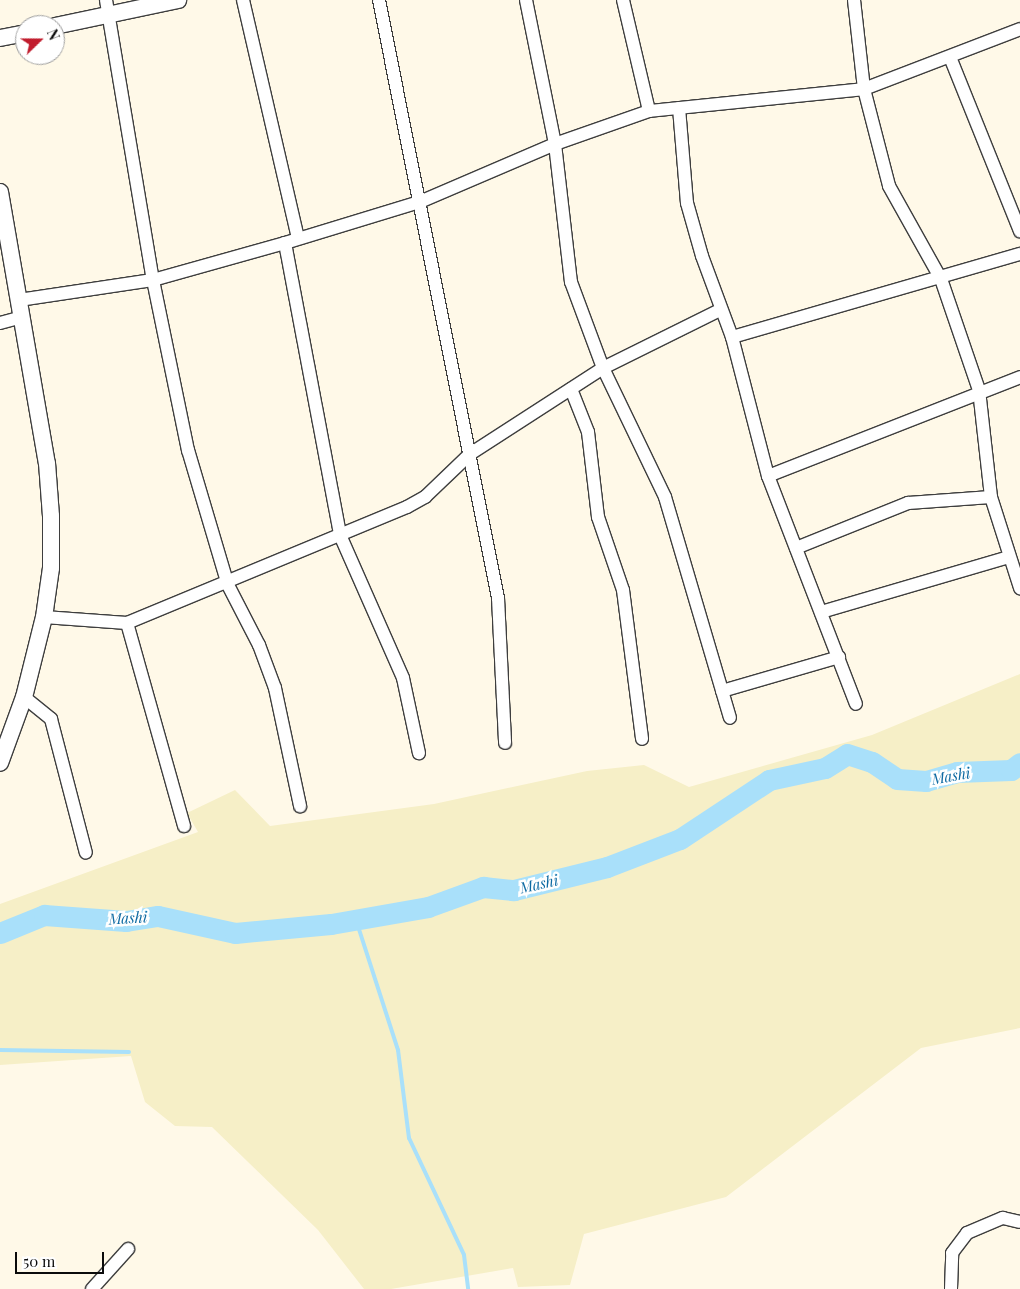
<!DOCTYPE html>
<style>
body{margin:0}
#map{position:relative;width:1020px;height:1289px;overflow:hidden;background:#fff9e8;font-family:"Playfair Display",serif}
div>[style]{position:absolute}
.farmland>*{inset:0;background:#f6efc7}
.stream>*{height:4px;margin:-2px;padding:0 2px;transform-origin:2px;border-radius:2px;background:#a9e0fa}
.river>*{height:21px;margin:-10.5px;padding:0 10.5px;transform-origin:10.5px;border-radius:10.5px;background:#a9e0fa}
.roads{filter:drop-shadow(1px 0 #3e3e3e) drop-shadow(-1px 0 #3e3e3e) drop-shadow(0 1px #3e3e3e) drop-shadow(0 -1px #3e3e3e)}
.minor>*{height:12px;margin:-6px;padding:0 6px;transform-origin:6px;border-radius:6px;background:#fff}
.tertiary>*{height:16px;margin:-8px;padding:0 8px;transform-origin:8px;border-radius:8px;background:#fff}
span{translate:-50% -50%;white-space:nowrap;text-align:center;line-height:1.15;-webkit-text-stroke:5px #fff;paint-order:stroke}
.water-label{font-size:15px;color:#0e6aa2;font-style:italic}
.north{position:absolute;left:15px;top:15px;width:50px;height:50px;box-sizing:border-box;background:#fff;border:1px solid #9d9d9d;border-radius:50%;rotate:68deg;font-size:14px;font-weight:700;line-height:20px;text-align:center;color:#0b0b0b}
.north::after{content:'';display:block;margin:auto;width:18px;height:22px;background:#c11c2d;clip-path:polygon(50% 0,100% 100%,50% 72%,0 100%)}
.scale{position:absolute;left:15px;top:1252px;width:89px;height:22px;box-sizing:border-box;border:2px solid #0b0b0b;border-top:0;padding-left:6px;font-size:15px;line-height:18px;white-space:nowrap;color:#0b0b0b;-webkit-text-stroke:4px #fff;paint-order:stroke}
</style>
<div id="map">
<div class="farmland">
<div style="clip-path:polygon(1020px 674px,1020px 1028px,921px 1048px,726px 1197px,584px 1234px,570px 1285px,518px 1287px,513px 1268px,391px 1289px,364px 1289px,318px 1230px,212px 1127px,175px 1126px,145px 1102px,131px 1056px,0 1065px,0 904px,198px 832px,187px 813px,235px 790px,270px 826px,434px 804px,587px 771px,644px 765px,689px 787px,872px 735px)"></div>
</div>
<div class="stream">
<div style="left:356px;top:920px;width:137px;rotate:72.1deg"></div>
<div style="left:398px;top:1050px;width:89px;rotate:82.9deg"></div>
<div style="left:409px;top:1138px;width:129px;rotate:64.8deg"></div>
<div style="left:464px;top:1255px;width:34px;rotate:83deg"></div>
<div style="left:0;top:1050px;width:129px;rotate:0.9deg"></div>
</div>
<div class="river">
<div style="left:0;top:933px;width:48px;rotate:-22.2deg"></div>
<div style="left:44px;top:915px;width:82px;rotate:4.2deg"></div>
<div style="left:126px;top:921px;width:32px;rotate:-9deg"></div>
<div style="left:158px;top:916px;width:79px;rotate:12.4deg"></div>
<div style="left:235px;top:933px;width:96px;rotate:-5.4deg"></div>
<div style="left:331px;top:924px;width:98px;rotate:-9.9deg"></div>
<div style="left:428px;top:907px;width:59px;rotate:-20deg"></div>
<div style="left:483px;top:887px;width:31px;rotate:6deg"></div>
<div style="left:514px;top:890px;width:96px;rotate:-13.9deg"></div>
<div style="left:607px;top:867px;width:78px;rotate:-21deg"></div>
<div style="left:680px;top:839px;width:107px;rotate:-33.5deg"></div>
<div style="left:769px;top:780px;width:57px;rotate:-12.1deg"></div>
<div style="left:825px;top:768px;width:26px;rotate:-32deg"></div>
<div style="left:847px;top:754px;width:26px;rotate:18deg"></div>
<div style="left:872px;top:762px;width:30px;rotate:34deg"></div>
<div style="left:897px;top:779px;width:29px;rotate:4deg"></div>
<div style="left:926px;top:781px;width:32px;rotate:-16deg"></div>
<div style="left:957px;top:772px;width:54px;rotate:-2.1deg"></div>
<div style="left:1011px;top:770px;width:11px;rotate:-38deg"></div>
</div>
<div class="roads">
<div class="minor">
<div style="left:106px;top:0;width:284px;rotate:80.5deg"></div>
<div style="left:153px;top:280px;width:174px;rotate:78.4deg"></div>
<div style="left:188px;top:450px;width:141px;rotate:73.5deg"></div>
<div style="left:228px;top:585px;width:68px;rotate:62.7deg"></div>
<div style="left:259px;top:645px;width:46px;rotate:69.6deg"></div>
<div style="left:275px;top:688px;width:121px;rotate:78deg"></div>
<div style="left:243px;top:0;width:244px;rotate:77deg"></div>
<div style="left:379px;top:0;width:610px;rotate:78.75deg"></div>
<div style="left:498px;top:598px;width:145px;rotate:87.2deg"></div>
<div style="left:526px;top:0;width:147px;rotate:78.6deg"></div>
<div style="left:555px;top:144px;width:139px;rotate:83.4deg"></div>
<div style="left:571px;top:282px;width:92px;rotate:69.6deg"></div>
<div style="left:603px;top:368px;width:143px;rotate:64.3deg"></div>
<div style="left:665px;top:497px;width:230px;rotate:73.6deg"></div>
<div style="left:623px;top:0;width:114px;rotate:76.8deg"></div>
<div style="left:854px;top:0;width:90px;rotate:83.6deg"></div>
<div style="left:864px;top:89px;width:100px;rotate:75.5deg"></div>
<div style="left:889px;top:186px;width:107px;rotate:60.8deg"></div>
<div style="left:941px;top:279px;width:117px;rotate:71.1deg"></div>
<div style="left:979px;top:390px;width:108px;rotate:83.6deg"></div>
<div style="left:991px;top:497px;width:96px;rotate:72.3deg"></div>
<div style="left:950px;top:57px;width:188px;rotate:68.1deg"></div>
<div style="left:679px;top:108px;width:95px;rotate:85.2deg"></div>
<div style="left:687px;top:203px;width:55px;rotate:74.2deg"></div>
<div style="left:702px;top:256px;width:86px;rotate:69.7deg"></div>
<div style="left:732px;top:337px;width:144px;rotate:75.5deg"></div>
<div style="left:768px;top:476px;width:244px;rotate:68.9deg"></div>
<div style="left:285px;top:243px;width:297px;rotate:79.3deg"></div>
<div style="left:340px;top:535px;width:156px;rotate:66.2deg"></div>
<div style="left:403px;top:678px;width:77px;rotate:78deg"></div>
<div style="left:19px;top:300px;width:135px;rotate:-8.5deg"></div>
<div style="left:153px;top:280px;width:137px;rotate:-15.7deg"></div>
<div style="left:285px;top:243px;width:143px;rotate:-17deg"></div>
<div style="left:422px;top:201px;width:145px;rotate:-23.2deg"></div>
<div style="left:555px;top:144px;width:100px;rotate:-19.3deg"></div>
<div style="left:649px;top:111px;width:216px;rotate:-5.8deg"></div>
<div style="left:864px;top:89px;width:167px;rotate:-21deg"></div>
<div style="left:0;top:323px;width:23px;rotate:-15deg"></div>
<div style="left:732px;top:337px;width:300px;rotate:-16.1deg"></div>
<div style="left:571px;top:389px;width:46px;rotate:68.4deg"></div>
<div style="left:588px;top:432px;width:86px;rotate:83.3deg"></div>
<div style="left:598px;top:517px;width:77px;rotate:71.1deg"></div>
<div style="left:623px;top:590px;width:150px;rotate:82.7deg"></div>
<div style="left:768px;top:476px;width:271px;rotate:-21.4deg"></div>
<div style="left:796px;top:548px;width:121px;rotate:-21.9deg"></div>
<div style="left:908px;top:503px;width:83px;rotate:-4.1deg"></div>
<div style="left:821px;top:612px;width:196px;rotate:-16.3deg"></div>
<div style="left:44px;top:617px;width:83px;rotate:4.1deg"></div>
<div style="left:127px;top:623px;width:303px;rotate:-22.5deg"></div>
<div style="left:407px;top:507px;width:21px;rotate:-29deg"></div>
<div style="left:425px;top:497px;width:62px;rotate:-43.7deg"></div>
<div style="left:470px;top:454px;width:158px;rotate:-32.9deg"></div>
<div style="left:603px;top:368px;width:131px;rotate:-26.4deg"></div>
<div style="left:127px;top:623px;width:211px;rotate:74.3deg"></div>
<div style="left:722px;top:691px;width:122px;rotate:-16.2deg"></div>
<div style="left:24px;top:697px;width:35px;rotate:39deg"></div>
<div style="left:51px;top:719px;width:138px;rotate:75.4deg"></div>
<div style="left:92px;top:1289px;width:54px;rotate:-48deg"></div>
<div style="left:951px;top:1289px;width:36px;rotate:-88deg"></div>
<div style="left:952px;top:1253px;width:25px;rotate:-53deg"></div>
<div style="left:967px;top:1233px;width:39px;rotate:-23deg"></div>
<div style="left:1003px;top:1218px;width:17px;rotate:13deg"></div>
</div>
<div class="tertiary">
<div style="left:55px;top:26px;width:126px;rotate:-11.9deg"></div>
<div style="left:0;top:38px;width:25px;rotate:-11deg"></div>
<div style="left:0;top:192px;width:275px;rotate:80.2deg"></div>
<div style="left:47px;top:463px;width:53px;rotate:85.7deg"></div>
<div style="left:51px;top:516px;width:52px;rotate:90deg"></div>
<div style="left:51px;top:568px;width:49px;rotate:98.1deg"></div>
<div style="left:44px;top:617px;width:82px;rotate:104deg"></div>
<div style="left:24px;top:697px;width:70px;rotate:110deg"></div>
</div>
</div>
<div class="water-label">
<span style="left:951px;top:776px;rotate:-10deg">Mashi</span>
<span style="left:539px;top:884px;rotate:-13deg">Mashi</span>
<span style="left:128px;top:918px;rotate:-3deg">Mashi</span>
</div>
<div class="north">N</div>
<div class="scale">50 m</div>
</div>
